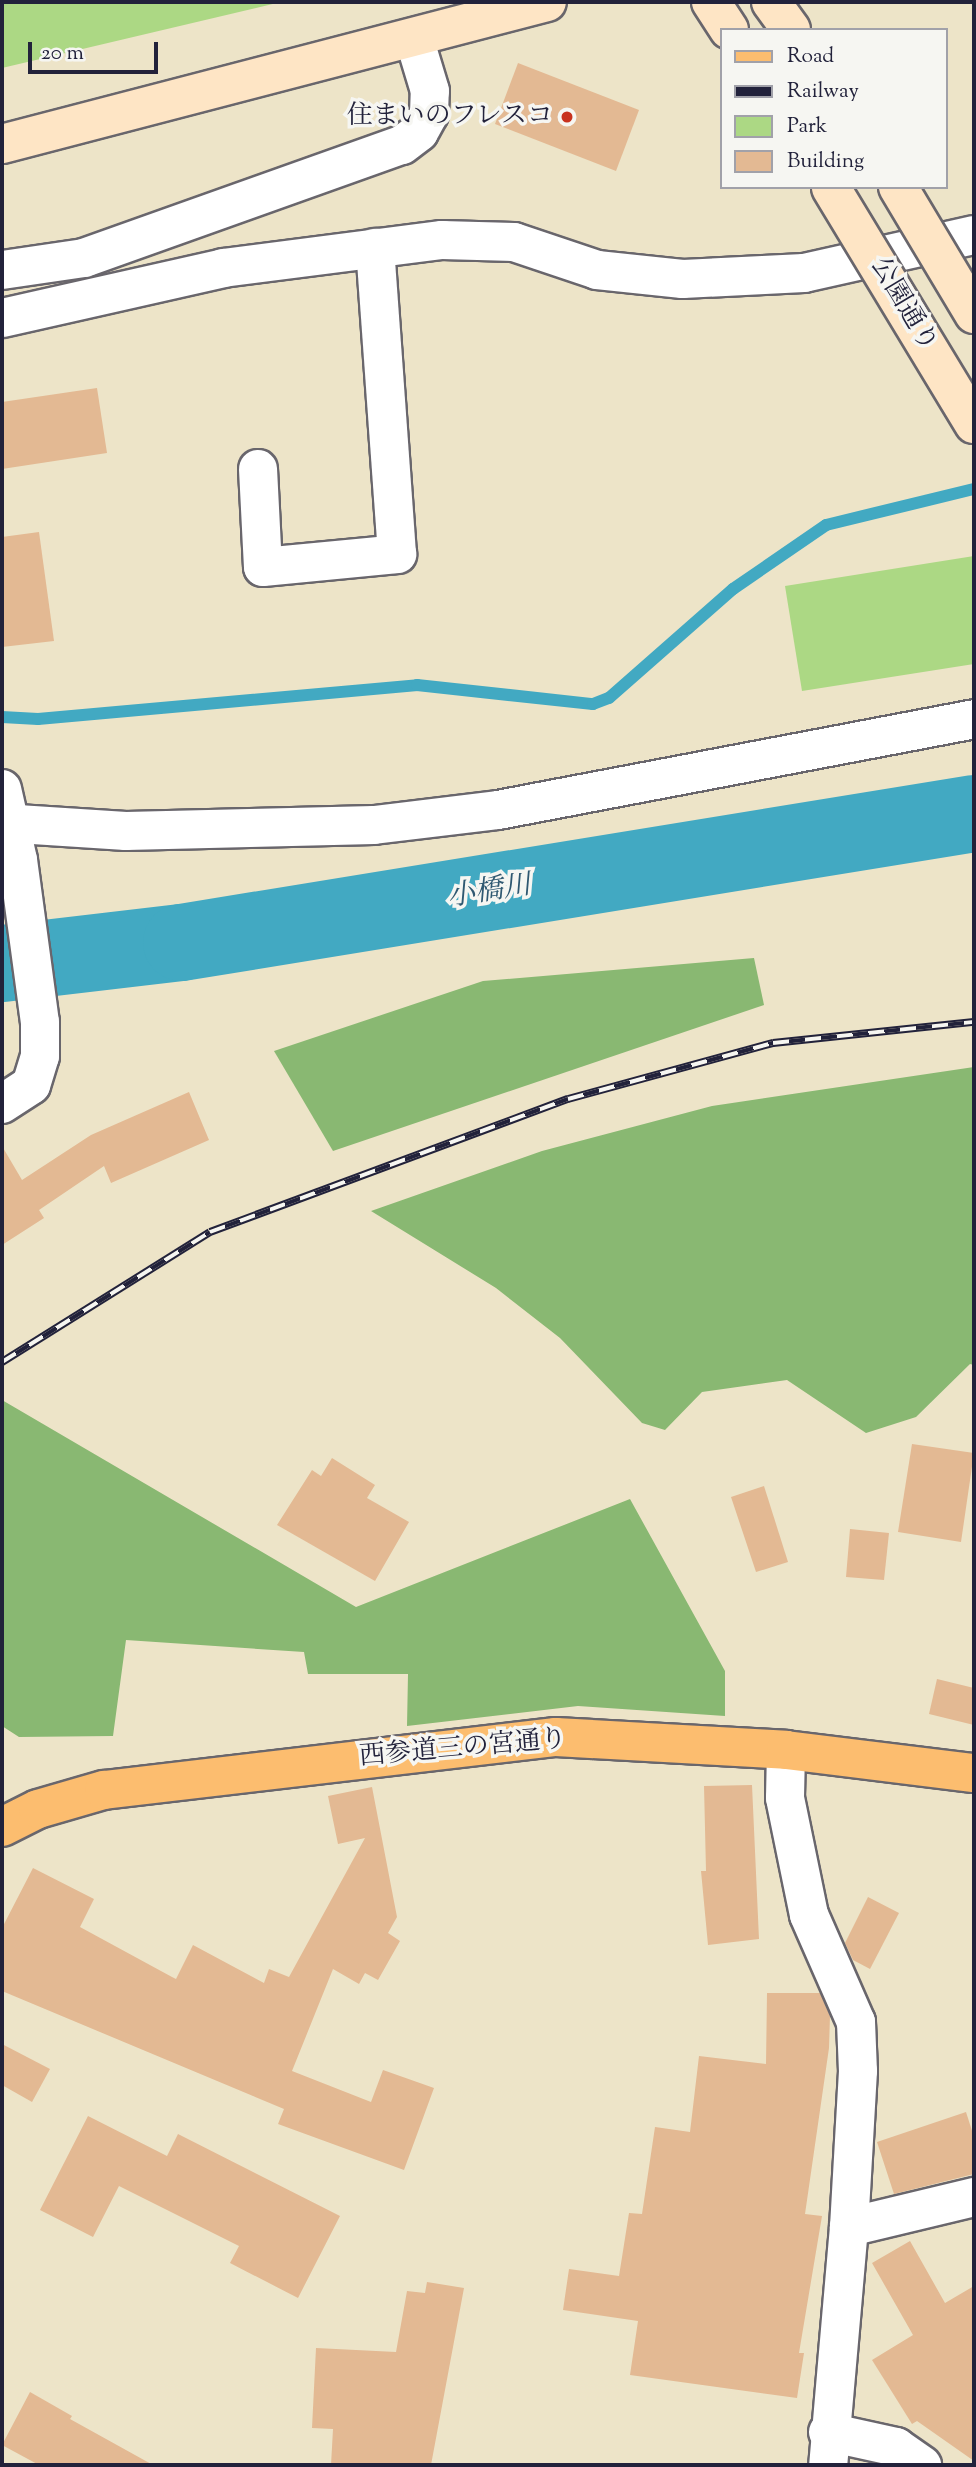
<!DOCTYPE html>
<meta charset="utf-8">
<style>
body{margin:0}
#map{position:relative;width:976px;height:2467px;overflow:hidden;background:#ede4c8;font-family:"Sorts Mill Goudy","Noto Serif JP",serif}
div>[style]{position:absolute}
.green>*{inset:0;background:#acd884}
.forest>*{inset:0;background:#89b872}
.stream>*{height:12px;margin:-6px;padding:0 6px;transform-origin:6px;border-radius:6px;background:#42a9c2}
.river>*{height:77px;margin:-38.5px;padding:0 38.5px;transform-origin:38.5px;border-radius:38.5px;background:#42a9c2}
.building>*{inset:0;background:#e3b993}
.roads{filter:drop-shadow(2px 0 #69666c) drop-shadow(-2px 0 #69666c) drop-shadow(0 2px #69666c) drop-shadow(0 -2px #69666c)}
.street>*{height:38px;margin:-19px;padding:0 19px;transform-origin:19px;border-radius:19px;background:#fff}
.secondary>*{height:38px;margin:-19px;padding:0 19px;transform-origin:19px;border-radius:19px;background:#fee5c5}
.primary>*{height:38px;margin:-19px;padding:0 19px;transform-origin:19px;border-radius:19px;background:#fcbd6f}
.rail>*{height:8px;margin-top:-4px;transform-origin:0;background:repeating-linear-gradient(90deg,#f6f6f2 0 16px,#22223b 0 32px);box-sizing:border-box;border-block:2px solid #22223b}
.bridges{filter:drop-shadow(2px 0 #69666c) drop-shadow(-2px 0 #69666c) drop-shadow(0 2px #69666c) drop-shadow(0 -2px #69666c)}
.secondary-bridge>*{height:38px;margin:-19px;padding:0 19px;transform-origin:19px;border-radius:19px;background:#fee5c5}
.dots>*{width:19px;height:19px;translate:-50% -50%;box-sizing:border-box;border:4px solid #f6f6f2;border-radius:50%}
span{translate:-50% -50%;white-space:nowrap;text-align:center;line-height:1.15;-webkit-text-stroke:7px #f6f6f2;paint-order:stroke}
.poi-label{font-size:26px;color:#22223b}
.right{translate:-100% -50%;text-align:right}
.street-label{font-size:26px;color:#22223b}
.water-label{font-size:28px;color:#2f5871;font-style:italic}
.frame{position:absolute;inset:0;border:4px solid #22223b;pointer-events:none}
.legend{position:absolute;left:720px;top:28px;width:228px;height:161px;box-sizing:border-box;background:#f6f6f2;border:2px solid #a1a1a9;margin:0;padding:9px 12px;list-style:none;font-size:21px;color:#22223b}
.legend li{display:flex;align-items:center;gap:14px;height:35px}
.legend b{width:35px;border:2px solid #a1a1a9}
.scale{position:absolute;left:28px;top:42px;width:130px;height:32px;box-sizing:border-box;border:4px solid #22223b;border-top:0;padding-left:9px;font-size:21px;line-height:24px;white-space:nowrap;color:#22223b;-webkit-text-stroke:5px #f6f6f2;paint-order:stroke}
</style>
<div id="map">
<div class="green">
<div style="clip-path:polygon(2px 2px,281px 2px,2px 68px)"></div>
<div style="clip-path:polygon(974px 556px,974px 664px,802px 691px,785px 586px)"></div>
</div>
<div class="forest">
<div style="clip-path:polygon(754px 958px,764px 1005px,333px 1151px,274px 1051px,483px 981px)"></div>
<div style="clip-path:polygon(974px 1067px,974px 1365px,970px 1364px,916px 1417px,866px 1433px,787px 1380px,702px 1392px,665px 1430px,642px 1423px,560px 1338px,496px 1288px,371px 1211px,542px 1151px,712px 1106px)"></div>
<div style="clip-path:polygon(2px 1400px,356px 1607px,630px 1499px,725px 1671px,725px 1716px,578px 1706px,407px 1726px,408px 1674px,308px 1674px,304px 1652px,126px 1640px,113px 1736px,19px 1737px,2px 1726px)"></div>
</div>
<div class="stream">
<div style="left:2px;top:717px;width:36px;rotate:3deg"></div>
<div style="left:38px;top:719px;width:381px;rotate:-5.1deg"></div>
<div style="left:417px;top:685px;width:177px;rotate:6.2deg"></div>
<div style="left:593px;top:704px;width:17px;rotate:-21deg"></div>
<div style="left:609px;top:698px;width:165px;rotate:-41.3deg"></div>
<div style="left:733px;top:589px;width:113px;rotate:-34.5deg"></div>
<div style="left:826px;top:525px;width:152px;rotate:-13.7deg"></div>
</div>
<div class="river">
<div style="left:2px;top:963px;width:180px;rotate:-6.7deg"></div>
<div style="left:181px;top:942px;width:803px;rotate:-9.24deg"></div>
</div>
<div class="building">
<div style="clip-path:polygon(518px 63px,639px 110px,616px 171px,495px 124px)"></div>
<div style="clip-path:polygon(97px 388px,107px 453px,2px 469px,2px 402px)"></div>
<div style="clip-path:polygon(39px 532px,54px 641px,2px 647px,2px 537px)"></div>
<div style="clip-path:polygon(189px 1092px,209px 1140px,111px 1183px,104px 1166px,39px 1210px,44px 1218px,2px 1245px,2px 1146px,22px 1180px,91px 1135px)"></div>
<div style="clip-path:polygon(912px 1444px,974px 1453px,961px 1542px,898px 1532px)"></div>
<div style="clip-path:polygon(332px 1458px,375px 1485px,367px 1498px,409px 1522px,375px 1581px,277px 1525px,312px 1470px,321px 1476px)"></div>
<div style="clip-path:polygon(764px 1486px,788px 1562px,756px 1572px,731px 1497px)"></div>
<div style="clip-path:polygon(850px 1529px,889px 1533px,884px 1580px,846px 1577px)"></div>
<div style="clip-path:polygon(937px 1679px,974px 1688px,974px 1725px,929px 1714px)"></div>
<div style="clip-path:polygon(752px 1785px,759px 1939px,708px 1945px,701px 1871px,706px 1871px,704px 1786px)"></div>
<div style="clip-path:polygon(372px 1787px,397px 1917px,388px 1933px,400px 1941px,378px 1980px,365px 1973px,359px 1984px,333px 1969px,292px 2071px,371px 2102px,383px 2070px,434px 2088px,404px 2170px,278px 2124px,284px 2109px,2px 1991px,2px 1928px,33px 1868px,94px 1899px,80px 1927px,172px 1977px,176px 1979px,193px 1945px,264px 1983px,269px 1969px,289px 1977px,365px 1838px,338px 1844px,328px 1796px)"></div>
<div style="clip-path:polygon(868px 1897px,899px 1913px,870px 1969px,853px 1960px,845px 1943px)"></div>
<div style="clip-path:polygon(767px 1993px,820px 1993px,830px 2016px,829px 2048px,805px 2214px,822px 2216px,799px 2353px,804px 2353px,797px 2398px,630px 2375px,638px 2321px,563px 2310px,569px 2269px,619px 2276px,629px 2213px,642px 2214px,655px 2127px,690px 2132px,699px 2056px,766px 2064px)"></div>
<div style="clip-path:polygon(2px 2044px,50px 2069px,32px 2102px,2px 2085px)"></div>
<div style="clip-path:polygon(966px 2112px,974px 2137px,974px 2174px,894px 2194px,877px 2142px)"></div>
<div style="clip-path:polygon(88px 2116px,167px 2156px,178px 2134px,340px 2216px,298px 2298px,230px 2263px,239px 2246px,119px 2186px,93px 2237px,40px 2210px)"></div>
<div style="clip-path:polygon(910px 2241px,945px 2303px,974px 2286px,974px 2461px,917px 2421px,912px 2424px,872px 2360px,913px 2335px,872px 2263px)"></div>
<div style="clip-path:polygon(427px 2282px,464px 2288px,431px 2465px,331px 2465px,333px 2429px,312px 2428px,316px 2348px,396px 2352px,407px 2291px,425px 2293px)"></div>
<div style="clip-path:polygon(30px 2392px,72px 2416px,70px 2419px,153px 2465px,39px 2465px,2px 2445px)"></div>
</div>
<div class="roads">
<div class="street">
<div style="left:2px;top:270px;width:83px;rotate:-8.3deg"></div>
<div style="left:84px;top:258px;width:337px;rotate:-19.6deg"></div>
<div style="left:402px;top:145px;width:21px;rotate:-37deg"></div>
<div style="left:419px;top:132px;width:21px;rotate:-61deg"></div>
<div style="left:429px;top:114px;width:23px;rotate:-88deg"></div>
<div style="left:430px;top:91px;width:55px;rotate:-106.8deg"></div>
<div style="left:2px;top:318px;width:227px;rotate:-12.7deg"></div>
<div style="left:223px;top:268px;width:221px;rotate:-7.3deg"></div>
<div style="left:442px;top:240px;width:72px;rotate:1.6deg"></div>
<div style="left:514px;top:242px;width:88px;rotate:18.6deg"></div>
<div style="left:597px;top:270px;width:86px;rotate:6deg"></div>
<div style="left:683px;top:279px;width:121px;rotate:-2.8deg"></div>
<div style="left:804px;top:273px;width:174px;rotate:-12.6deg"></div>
<div style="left:258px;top:469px;width:98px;rotate:87.1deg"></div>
<div style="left:263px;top:567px;width:135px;rotate:-5.5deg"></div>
<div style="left:397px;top:554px;width:307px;rotate:-94.1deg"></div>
<div style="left:2px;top:789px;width:73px;rotate:77.3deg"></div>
<div style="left:18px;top:860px;width:163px;rotate:82.3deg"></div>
<div style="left:40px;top:1022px;width:34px;rotate:90deg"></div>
<div style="left:40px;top:1056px;width:30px;rotate:107deg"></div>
<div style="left:31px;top:1085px;width:35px;rotate:147deg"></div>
<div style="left:2px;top:823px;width:124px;rotate:3.7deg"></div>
<div style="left:126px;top:831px;width:248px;rotate:-1.4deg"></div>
<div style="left:374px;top:825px;width:125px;rotate:-6.9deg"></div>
<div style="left:498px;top:810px;width:485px;rotate:-10.8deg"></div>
<div style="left:786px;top:1750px;width:48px;rotate:91.2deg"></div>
<div style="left:785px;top:1798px;width:119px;rotate:78.4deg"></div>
<div style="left:809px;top:1915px;width:117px;rotate:66.3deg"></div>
<div style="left:856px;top:2022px;width:49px;rotate:87.7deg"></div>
<div style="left:858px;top:2071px;width:156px;rotate:93.3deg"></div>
<div style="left:849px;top:2227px;width:239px;rotate:95deg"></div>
<div style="left:849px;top:2227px;width:129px;rotate:-13.5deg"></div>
<div style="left:828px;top:2432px;width:70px;rotate:12.4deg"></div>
<div style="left:896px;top:2447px;width:32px;rotate:35deg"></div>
</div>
<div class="secondary">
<div style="left:711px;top:2px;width:33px;rotate:57deg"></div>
<div style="left:771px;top:2px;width:34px;rotate:54deg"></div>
<div style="left:2px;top:144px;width:563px;rotate:-14.6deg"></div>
</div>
<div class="primary">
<div style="left:2px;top:1827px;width:40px;rotate:-26.6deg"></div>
<div style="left:38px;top:1809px;width:69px;rotate:-16.1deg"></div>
<div style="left:104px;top:1790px;width:455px;rotate:-6.7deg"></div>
<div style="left:556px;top:1737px;width:230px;rotate:3.2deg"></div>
<div style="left:786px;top:1750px;width:189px;rotate:7deg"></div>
</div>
</div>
<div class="rail">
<div style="left:2px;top:1362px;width:245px;rotate:-32deg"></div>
<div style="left:210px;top:1232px;width:382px;rotate:-20.4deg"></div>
<div style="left:568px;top:1099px;width:213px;rotate:-15.3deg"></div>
<div style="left:773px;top:1043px;width:202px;rotate:-6deg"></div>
</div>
<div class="bridges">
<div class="secondary-bridge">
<div style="left:898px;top:187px;width:148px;rotate:59.1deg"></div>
<div style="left:831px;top:188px;width:276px;rotate:58.8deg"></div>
</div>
</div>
<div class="dots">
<div style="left:567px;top:117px;background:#c8321e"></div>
</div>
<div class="poi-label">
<span class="right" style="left:553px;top:117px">住まいのフレスコ</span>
</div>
<div class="street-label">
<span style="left:903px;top:305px;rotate:59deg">公園通り</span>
<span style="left:463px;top:1749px;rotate:-5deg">西参道三の宮通り</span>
</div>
<div class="water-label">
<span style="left:489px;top:892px;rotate:-9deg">小橋川</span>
</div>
<div class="frame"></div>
<ul class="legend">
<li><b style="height:9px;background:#fcbd6f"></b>Road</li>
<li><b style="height:9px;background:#22223b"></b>Railway</li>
<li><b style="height:19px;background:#acd884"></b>Park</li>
<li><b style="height:19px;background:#e3b993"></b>Building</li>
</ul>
<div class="scale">20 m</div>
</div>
